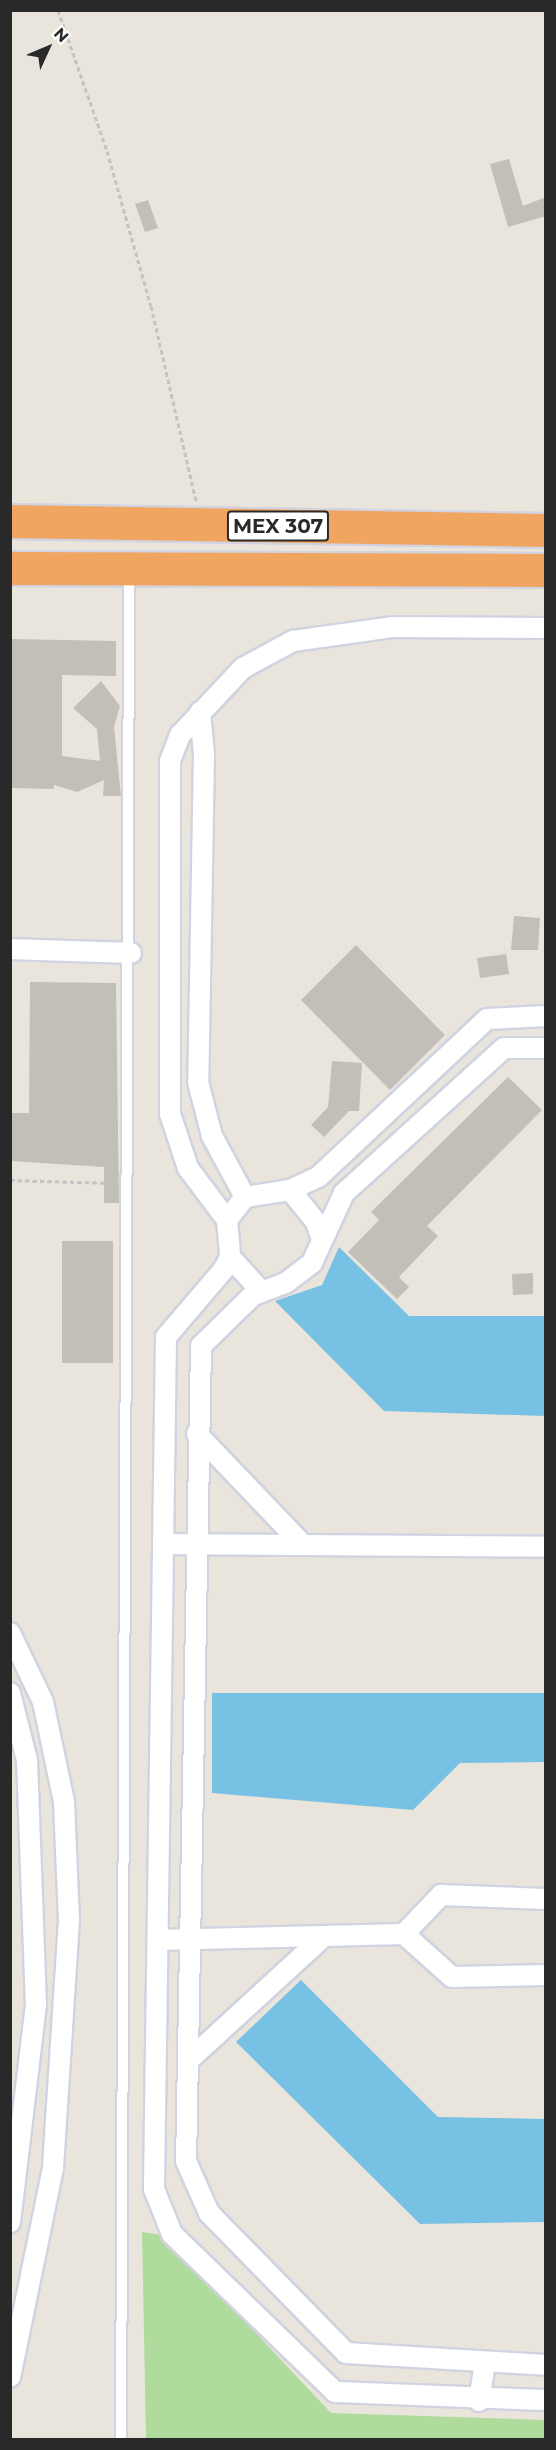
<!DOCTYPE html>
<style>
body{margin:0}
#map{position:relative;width:556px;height:2450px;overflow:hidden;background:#eae5dc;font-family:Montserrat,sans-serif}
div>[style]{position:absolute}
.green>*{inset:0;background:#afdc9d}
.water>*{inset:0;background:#77c1e4}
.building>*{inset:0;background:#c2beb8}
.path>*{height:3px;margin-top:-1.5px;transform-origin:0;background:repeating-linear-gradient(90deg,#c3c3c3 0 4.5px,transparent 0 7.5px)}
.roads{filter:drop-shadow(2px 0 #d1d3e1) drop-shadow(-2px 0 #d1d3e1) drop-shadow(0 2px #d1d3e1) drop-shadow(0 -2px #d1d3e1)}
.lane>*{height:10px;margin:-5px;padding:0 5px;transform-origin:5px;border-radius:5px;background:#fff}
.street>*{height:20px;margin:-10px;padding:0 10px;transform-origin:10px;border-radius:10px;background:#fff}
.highway>*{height:33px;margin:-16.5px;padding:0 16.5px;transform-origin:16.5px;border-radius:16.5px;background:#f0a661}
span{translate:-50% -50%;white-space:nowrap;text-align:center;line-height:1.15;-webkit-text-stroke:4.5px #fff;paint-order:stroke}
.shield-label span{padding:2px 4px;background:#fff;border:2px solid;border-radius:4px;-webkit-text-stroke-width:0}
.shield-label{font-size:20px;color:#292929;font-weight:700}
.frame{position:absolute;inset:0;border:12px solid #292929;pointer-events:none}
.north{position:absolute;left:18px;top:18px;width:60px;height:60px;-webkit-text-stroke:4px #fff;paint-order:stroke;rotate:46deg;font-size:16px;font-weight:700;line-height:24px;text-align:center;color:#292929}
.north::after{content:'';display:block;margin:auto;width:21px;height:27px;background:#292929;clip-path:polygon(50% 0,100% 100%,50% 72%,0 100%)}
</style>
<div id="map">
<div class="green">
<div style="clip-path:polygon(142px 2232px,164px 2235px,331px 2413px,545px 2420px,545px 2439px,146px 2439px)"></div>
</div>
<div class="water">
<div style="clip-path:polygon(339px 1247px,409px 1316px,545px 1316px,545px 1416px,384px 1411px,275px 1301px,322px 1285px)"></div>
<div style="clip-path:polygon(212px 1693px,545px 1693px,545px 1762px,460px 1763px,413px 1810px,212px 1793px)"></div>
<div style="clip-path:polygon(301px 1980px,438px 2117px,545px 2119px,545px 2222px,420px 2224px,236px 2042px)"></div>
</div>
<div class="building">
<div style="clip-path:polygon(509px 159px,523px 206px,546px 197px,546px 216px,508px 227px,490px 164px)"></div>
<div style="clip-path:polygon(148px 200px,158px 228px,145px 232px,135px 204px)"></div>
<div style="clip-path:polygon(10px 639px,116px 641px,116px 676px,62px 675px,62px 756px,100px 761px,97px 729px,73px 708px,101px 681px,120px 706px,114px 727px,121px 796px,103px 796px,104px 780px,77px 792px,54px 785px,54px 789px,10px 788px)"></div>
<div style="clip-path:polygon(514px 916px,540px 918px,538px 950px,511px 950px)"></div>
<div style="clip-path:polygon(356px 945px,445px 1035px,390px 1090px,301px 1000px)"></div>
<div style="clip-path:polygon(506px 954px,509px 974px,480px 978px,477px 958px)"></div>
<div style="clip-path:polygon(30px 982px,116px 983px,119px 1203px,104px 1203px,104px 1167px,10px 1161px,10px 1113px,29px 1113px)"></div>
<div style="clip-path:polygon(332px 1061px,362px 1063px,359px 1111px,349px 1111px,324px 1137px,311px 1125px,328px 1107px)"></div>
<div style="clip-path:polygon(508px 1077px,542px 1110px,427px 1226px,438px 1236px,399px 1277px,409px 1287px,397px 1299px,348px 1252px,379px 1220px,371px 1212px)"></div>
<div style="clip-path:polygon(62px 1241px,113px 1241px,113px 1363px,62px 1363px)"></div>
<div style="clip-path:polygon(533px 1273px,533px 1294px,513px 1295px,512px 1274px)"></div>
</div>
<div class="path">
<div style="left:58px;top:10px;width:149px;rotate:70.8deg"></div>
<div style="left:107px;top:151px;width:161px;rotate:74.2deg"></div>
<div style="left:151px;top:306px;width:200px;rotate:77deg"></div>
<div style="left:10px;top:1180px;width:102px;rotate:1.7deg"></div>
</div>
<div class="roads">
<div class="lane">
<div style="left:121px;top:2440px;width:1868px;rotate:-89.75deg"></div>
</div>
<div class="street">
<div style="left:200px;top:712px;width:42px;rotate:84.6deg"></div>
<div style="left:204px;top:754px;width:328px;rotate:91deg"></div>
<div style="left:198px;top:1082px;width:56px;rotate:75.5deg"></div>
<div style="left:212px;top:1136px;width:69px;rotate:61.6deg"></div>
<div style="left:10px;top:949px;width:121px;rotate:1.9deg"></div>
<div style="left:546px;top:1016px;width:59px;rotate:177.1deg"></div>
<div style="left:487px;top:1019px;width:231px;rotate:136.9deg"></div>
<div style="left:318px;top:1177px;width:31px;rotate:155deg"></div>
<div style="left:290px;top:1190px;width:46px;rotate:171.2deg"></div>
<div style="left:245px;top:1197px;width:29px;rotate:128deg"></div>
<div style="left:227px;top:1220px;width:37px;rotate:85deg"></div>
<div style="left:230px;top:1257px;width:13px;rotate:117deg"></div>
<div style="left:224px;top:1269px;width:89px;rotate:130.5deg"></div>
<div style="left:166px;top:1337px;width:852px;rotate:90.81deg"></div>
<div style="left:154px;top:2189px;width:48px;rotate:68.2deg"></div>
<div style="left:172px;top:2234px;width:227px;rotate:44.1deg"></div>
<div style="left:335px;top:2392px;width:211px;rotate:2.2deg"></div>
<div style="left:546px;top:1048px;width:42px;rotate:180deg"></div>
<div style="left:504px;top:1048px;width:216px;rotate:137.8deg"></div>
<div style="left:344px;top:1193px;width:77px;rotate:114.6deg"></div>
<div style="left:312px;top:1263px;width:34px;rotate:143deg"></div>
<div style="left:285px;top:1283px;width:34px;rotate:159deg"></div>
<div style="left:253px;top:1295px;width:73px;rotate:135.6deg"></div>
<div style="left:201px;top:1346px;width:815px;rotate:91.05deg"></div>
<div style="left:186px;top:2161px;width:57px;rotate:66.1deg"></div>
<div style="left:209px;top:2213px;width:196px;rotate:45.6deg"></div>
<div style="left:346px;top:2353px;width:200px;rotate:3.4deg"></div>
<div style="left:290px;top:1190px;width:41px;rotate:50.9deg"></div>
<div style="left:316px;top:1222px;width:18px;rotate:71deg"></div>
<div style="left:227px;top:1220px;width:65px;rotate:-126.9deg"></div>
<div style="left:188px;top:1168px;width:57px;rotate:-108.4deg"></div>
<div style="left:170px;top:1114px;width:353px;rotate:-90deg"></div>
<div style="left:170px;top:761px;width:28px;rotate:-69deg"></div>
<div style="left:180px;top:735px;width:92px;rotate:-46.8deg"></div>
<div style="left:243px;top:668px;width:57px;rotate:-28.4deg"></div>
<div style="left:293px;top:641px;width:100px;rotate:-8deg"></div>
<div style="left:392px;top:627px;width:154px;rotate:0.4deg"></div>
<div style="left:230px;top:1257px;width:45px;rotate:47.7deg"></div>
<div style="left:197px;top:1434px;width:152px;rotate:46.3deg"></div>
<div style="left:163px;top:1544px;width:383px;rotate:0.4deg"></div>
<div style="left:10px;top:1633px;width:76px;rotate:64.4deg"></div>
<div style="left:43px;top:1702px;width:102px;rotate:78.1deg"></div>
<div style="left:64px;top:1802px;width:118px;rotate:87.6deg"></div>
<div style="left:69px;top:1920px;width:249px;rotate:93.7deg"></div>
<div style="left:53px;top:2168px;width:213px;rotate:101.6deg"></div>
<div style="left:10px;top:1693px;width:69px;rotate:75.8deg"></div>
<div style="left:27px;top:1760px;width:244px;rotate:87.9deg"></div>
<div style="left:36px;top:2004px;width:220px;rotate:96.8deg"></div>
<div style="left:404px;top:1934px;width:54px;rotate:-46.5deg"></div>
<div style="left:441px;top:1895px;width:105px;rotate:2.2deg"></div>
<div style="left:158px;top:1940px;width:246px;rotate:-1.4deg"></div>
<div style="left:404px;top:1934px;width:64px;rotate:41.9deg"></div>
<div style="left:452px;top:1977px;width:94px;rotate:-1.2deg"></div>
<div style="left:189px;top:2060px;width:178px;rotate:-42.5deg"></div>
<div style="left:479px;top:2401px;width:36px;rotate:-81deg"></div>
</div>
<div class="highway">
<div style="left:10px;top:521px;width:536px;rotate:0.96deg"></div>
<div style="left:10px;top:568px;width:536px;rotate:0.21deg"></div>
</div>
</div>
<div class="shield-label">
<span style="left:278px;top:526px">MEX 307</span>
</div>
<div class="frame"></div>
<div class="north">N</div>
</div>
